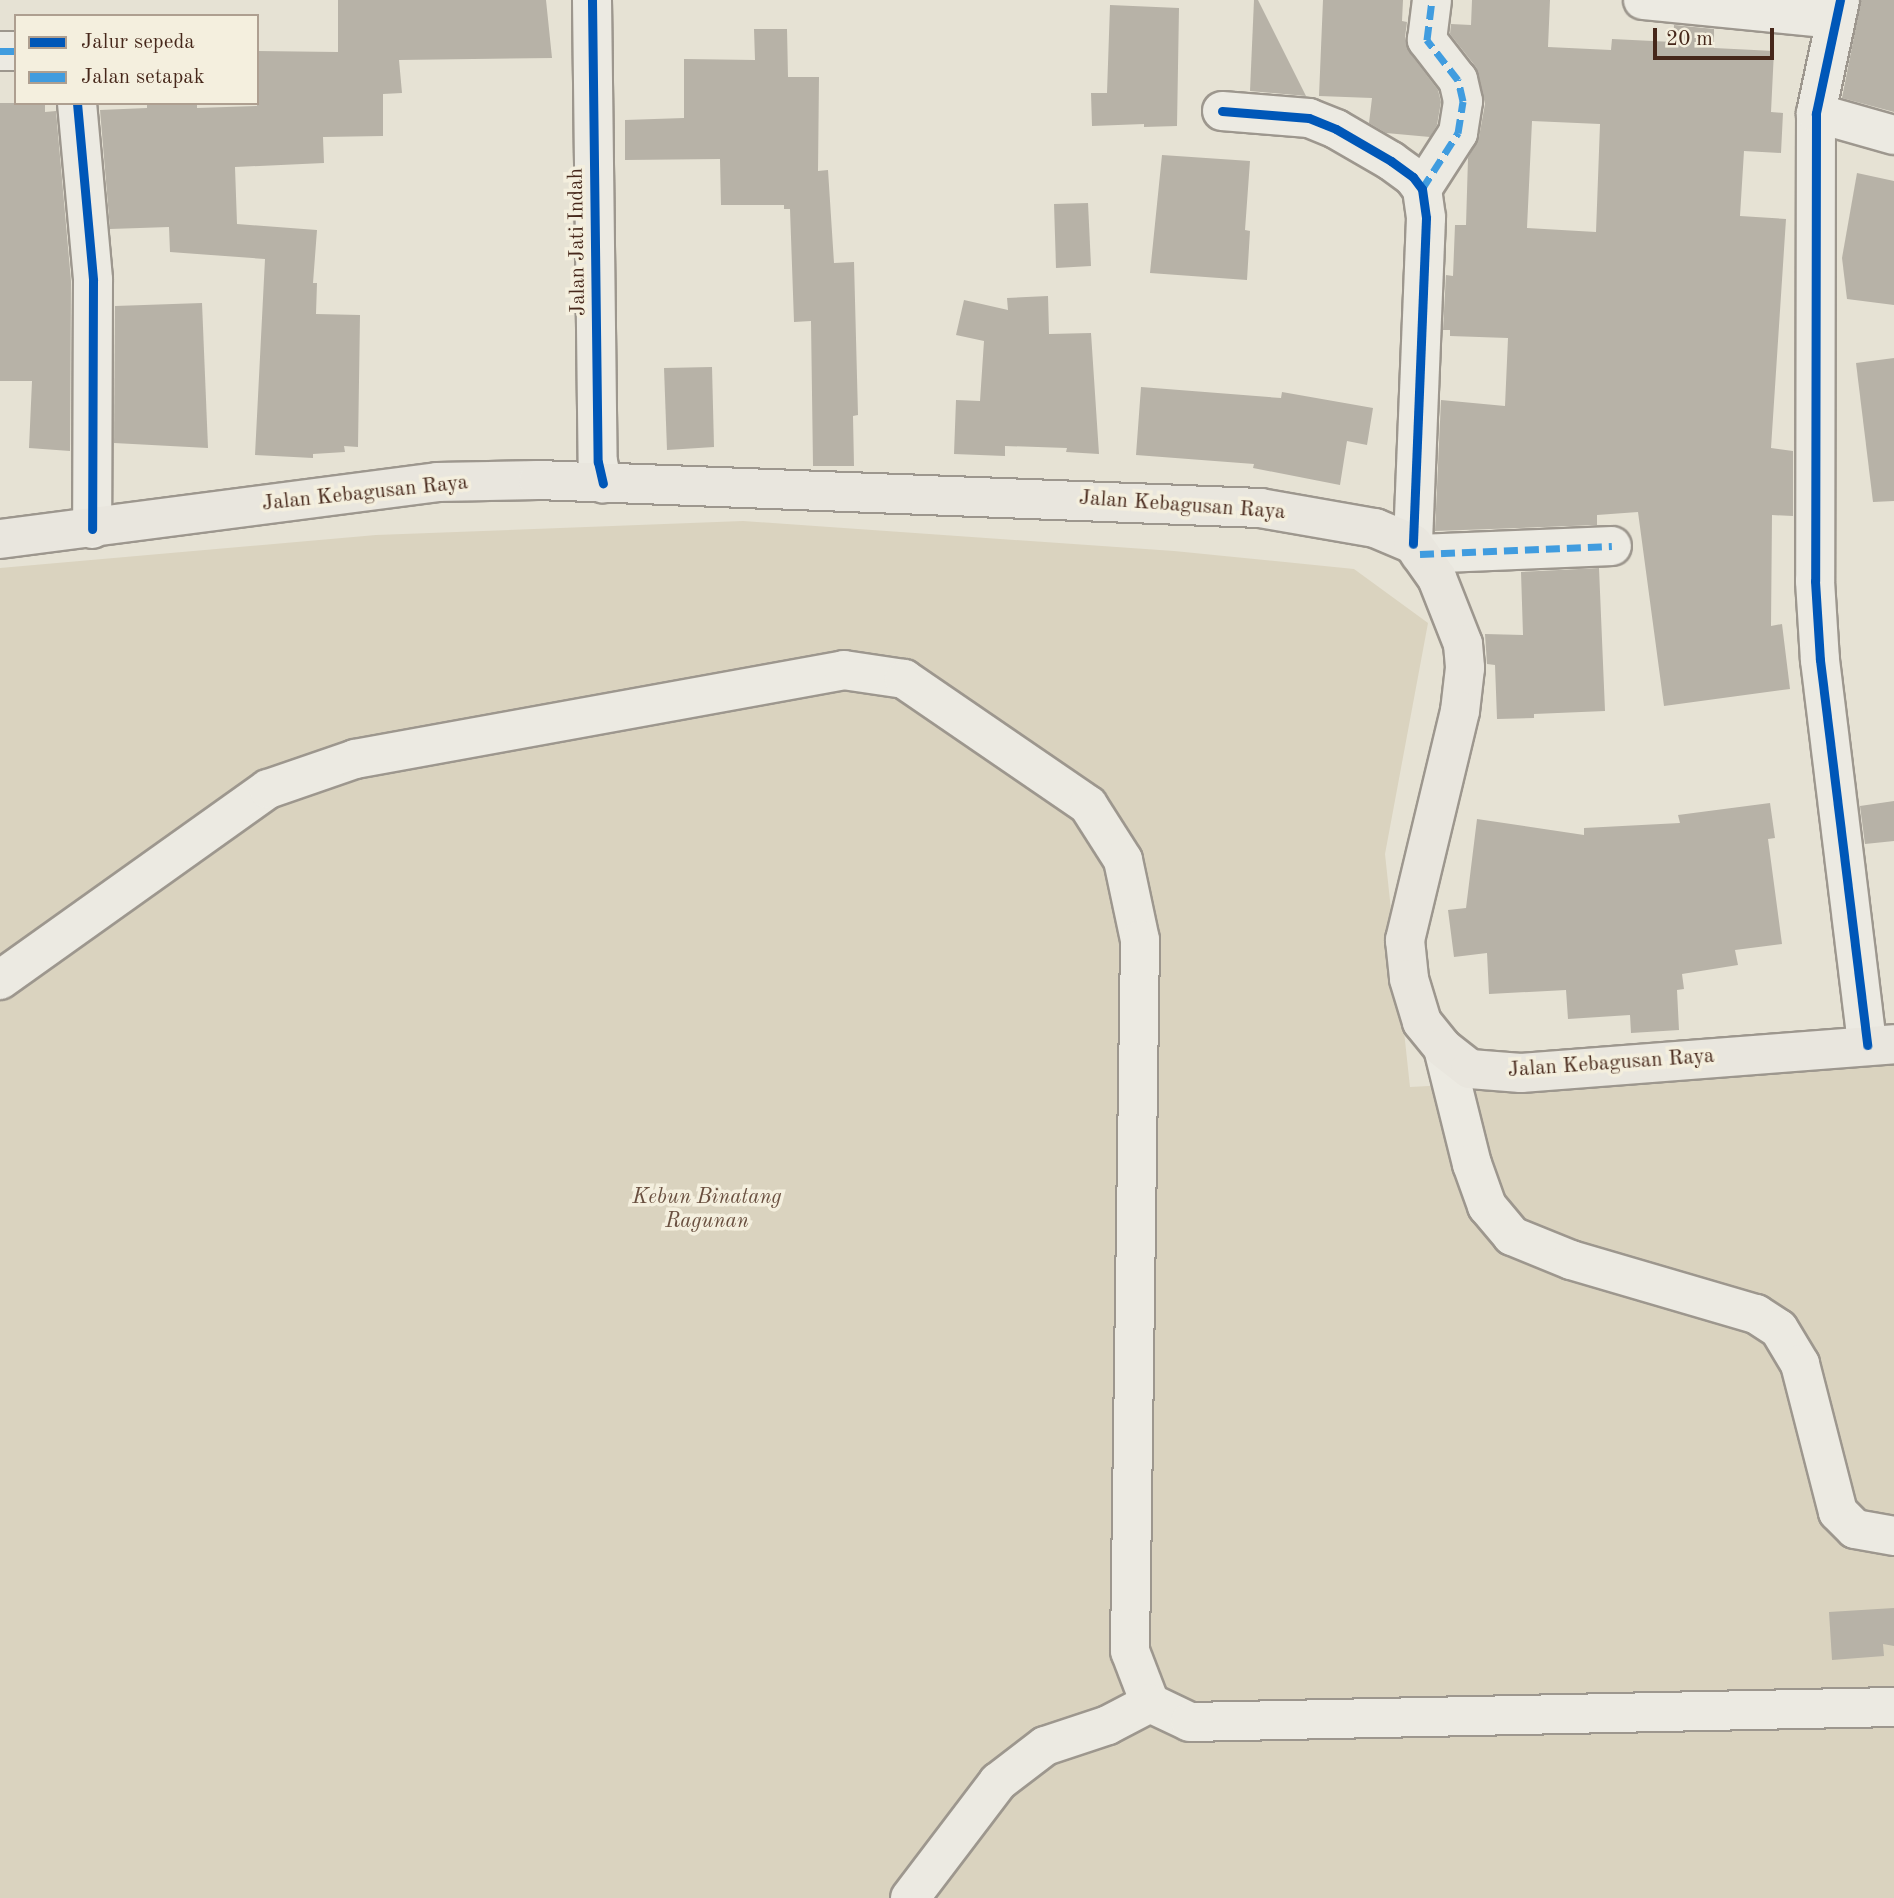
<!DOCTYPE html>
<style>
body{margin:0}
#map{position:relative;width:1894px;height:1898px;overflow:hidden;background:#e6e2d4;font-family:"Old Standard TT",serif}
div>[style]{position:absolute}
.green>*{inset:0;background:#dad3bf}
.building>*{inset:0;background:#b7b2a7}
.roads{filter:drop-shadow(2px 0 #9d978e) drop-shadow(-2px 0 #9d978e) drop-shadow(0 2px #9d978e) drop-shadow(0 -2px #9d978e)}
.minor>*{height:38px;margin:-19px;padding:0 19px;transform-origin:19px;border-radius:19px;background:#eceae2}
.major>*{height:38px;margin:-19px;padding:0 19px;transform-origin:19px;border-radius:19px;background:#e9e6de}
.quiet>*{height:7px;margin-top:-3.5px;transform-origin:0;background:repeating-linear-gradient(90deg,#409cdf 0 14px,transparent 0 21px)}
.cycleway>*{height:9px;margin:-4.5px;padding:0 4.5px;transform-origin:4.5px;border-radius:4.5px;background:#0057b8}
span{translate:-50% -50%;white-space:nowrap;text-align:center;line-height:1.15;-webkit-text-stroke:7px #f4efde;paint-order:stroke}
.street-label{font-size:21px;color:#46271a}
.park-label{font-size:21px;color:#694f3f;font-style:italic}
.legend{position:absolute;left:14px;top:14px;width:245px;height:91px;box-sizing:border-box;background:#f4efde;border:2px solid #ae9f90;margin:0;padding:9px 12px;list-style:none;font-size:21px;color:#46271a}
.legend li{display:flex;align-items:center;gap:14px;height:35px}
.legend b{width:35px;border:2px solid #ae9f90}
.scale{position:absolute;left:1653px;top:28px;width:121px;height:32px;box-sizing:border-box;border:4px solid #46271a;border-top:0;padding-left:9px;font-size:21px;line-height:24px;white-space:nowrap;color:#46271a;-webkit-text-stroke:5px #f4efde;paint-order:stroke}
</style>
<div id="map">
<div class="green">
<div style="clip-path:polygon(743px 521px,1174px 551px,1354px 569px,1428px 623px,1385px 854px,1410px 1087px,1894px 1061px,1894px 1898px,0 1898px,0 568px,376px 535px)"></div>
</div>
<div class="building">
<div style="clip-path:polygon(338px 0,546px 0,552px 58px,399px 60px,402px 93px,383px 94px,383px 136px,323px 137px,324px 163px,235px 167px,237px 224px,317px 230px,313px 283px,317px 283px,316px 314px,360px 315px,358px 447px,344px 446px,345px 452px,313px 454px,313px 458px,255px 455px,265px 259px,170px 252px,169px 227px,110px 229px,100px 110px,147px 108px,147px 103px,197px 103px,197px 108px,257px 106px,257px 51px,338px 52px)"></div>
<div style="clip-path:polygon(1254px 0,1258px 0,1306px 96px,1250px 91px)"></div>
<div style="clip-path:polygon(1323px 0,1403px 0,1402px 21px,1407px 22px,1405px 37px,1409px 52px,1438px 90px,1441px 102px,1437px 125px,1430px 137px,1386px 133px,1369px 123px,1372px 98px,1319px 96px)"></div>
<div style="clip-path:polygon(evenodd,1472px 0,1550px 0,1548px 47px,1611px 50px,1612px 39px,1673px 42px,1674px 25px,1714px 29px,1714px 48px,1774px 51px,1771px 112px,1783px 113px,1781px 153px,1744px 151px,1740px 216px,1786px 219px,1771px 448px,1793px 451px,1793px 516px,1772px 515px,1771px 626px,1782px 624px,1790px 689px,1664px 706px,1638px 512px,1597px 515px,1597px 525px,1435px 531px,1441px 400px,1505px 406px,1508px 338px,1450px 336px,1450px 330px,1443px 330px,1446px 275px,1453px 276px,1455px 225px,1466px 225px,1468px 158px,1479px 137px,1485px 104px,1476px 67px,1450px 34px,1451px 24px,1471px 25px,1472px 0,1532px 121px,1600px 124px,1596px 232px,1527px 228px,1532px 121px)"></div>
<div style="clip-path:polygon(1861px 0,1894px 0,1894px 112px,1842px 98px)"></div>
<div style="clip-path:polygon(1110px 5px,1179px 8px,1177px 126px,1144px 127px,1144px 124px,1092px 126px,1091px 93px,1107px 93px)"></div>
<div style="clip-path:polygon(754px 29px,787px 29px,788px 77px,819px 77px,818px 171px,828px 170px,834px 263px,854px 262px,858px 415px,853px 416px,854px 466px,813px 466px,811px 321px,794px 322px,790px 209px,784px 209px,784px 205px,721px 205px,720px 159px,625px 160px,625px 120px,684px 118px,684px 59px,755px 60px)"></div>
<div style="clip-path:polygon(0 103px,45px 103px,45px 112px,56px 111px,71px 281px,70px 451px,29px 448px,32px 381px,0 381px)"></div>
<div style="clip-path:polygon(1162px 155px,1250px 161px,1245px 230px,1250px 231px,1247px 280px,1150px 273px)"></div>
<div style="clip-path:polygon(1857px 173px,1894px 181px,1894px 305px,1847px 299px,1842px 258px)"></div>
<div style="clip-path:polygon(1088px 203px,1091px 266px,1056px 268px,1054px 204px)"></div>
<div style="clip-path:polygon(1048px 296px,1049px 334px,1091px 333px,1099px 454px,1066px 452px,1067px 448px,1005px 446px,1005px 456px,954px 454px,956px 400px,980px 401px,984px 341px,956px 335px,964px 300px,1008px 310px,1007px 298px)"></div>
<div style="clip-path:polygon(202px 303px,208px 448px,114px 443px,115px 306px)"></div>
<div style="clip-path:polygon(1894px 358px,1894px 501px,1873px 502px,1856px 363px)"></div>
<div style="clip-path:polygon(712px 367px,714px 447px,667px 450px,664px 368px)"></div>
<div style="clip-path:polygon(1141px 387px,1281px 398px,1282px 392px,1373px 408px,1367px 445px,1347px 441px,1340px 485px,1253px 468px,1254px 464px,1136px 455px)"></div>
<div style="clip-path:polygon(1599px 568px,1605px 711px,1534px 714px,1534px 718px,1497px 719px,1495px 665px,1487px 664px,1485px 634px,1523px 635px,1521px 572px)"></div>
<div style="clip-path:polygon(1894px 801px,1894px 841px,1865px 844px,1860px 806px)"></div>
<div style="clip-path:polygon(1770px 803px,1775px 838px,1768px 839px,1782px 944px,1735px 950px,1738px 965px,1682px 974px,1684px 989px,1677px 990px,1679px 1030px,1631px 1033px,1630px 1015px,1568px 1019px,1566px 990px,1489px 994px,1487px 953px,1454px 957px,1448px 910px,1466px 908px,1477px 819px,1584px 835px,1584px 828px,1680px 823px,1678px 815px)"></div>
<div style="clip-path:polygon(1894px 1608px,1894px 1646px,1883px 1644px,1884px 1656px,1832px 1660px,1829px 1612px)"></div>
</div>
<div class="roads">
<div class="minor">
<div style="left:592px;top:0;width:462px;rotate:89.3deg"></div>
<div style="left:598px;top:462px;width:22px;rotate:77deg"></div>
<div style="left:1643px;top:0;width:192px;rotate:5.7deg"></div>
<div style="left:1840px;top:0;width:116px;rotate:102deg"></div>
<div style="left:1816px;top:113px;width:468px;rotate:90.1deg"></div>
<div style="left:1815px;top:581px;width:79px;rotate:86.4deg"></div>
<div style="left:1820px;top:660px;width:388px;rotate:83deg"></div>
<div style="left:0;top:51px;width:16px"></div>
<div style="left:77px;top:103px;width:178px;rotate:84.8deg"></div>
<div style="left:93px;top:280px;width:249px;rotate:90.2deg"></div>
<div style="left:1222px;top:111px;width:87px;rotate:4.6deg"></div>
<div style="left:1309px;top:118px;width:29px;rotate:22deg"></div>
<div style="left:1336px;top:129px;width:64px;rotate:30.2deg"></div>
<div style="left:1391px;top:161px;width:27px;rotate:36deg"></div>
<div style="left:1413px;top:177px;width:15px;rotate:53deg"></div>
<div style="left:1422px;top:189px;width:29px;rotate:82deg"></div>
<div style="left:1426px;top:218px;width:326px;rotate:92.3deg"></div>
<div style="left:1816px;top:113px;width:81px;rotate:15.8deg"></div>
<div style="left:1422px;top:189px;width:67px;rotate:-57.3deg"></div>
<div style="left:1458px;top:133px;width:32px;rotate:-81deg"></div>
<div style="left:1463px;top:101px;width:22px;rotate:-103deg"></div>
<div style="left:1458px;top:80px;width:51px;rotate:-127.8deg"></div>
<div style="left:1427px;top:40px;width:40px;rotate:-82.9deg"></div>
<div style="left:1420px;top:554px;width:192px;rotate:-2.4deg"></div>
<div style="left:0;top:980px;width:329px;rotate:-35.5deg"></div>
<div style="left:268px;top:789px;width:92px;rotate:-19deg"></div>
<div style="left:355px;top:759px;width:497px;rotate:-10.3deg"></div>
<div style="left:844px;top:670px;width:61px;rotate:8.5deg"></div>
<div style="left:904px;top:679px;width:223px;rotate:34.4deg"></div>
<div style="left:1088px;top:805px;width:65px;rotate:57.5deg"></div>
<div style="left:1123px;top:860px;width:82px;rotate:78deg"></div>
<div style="left:1140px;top:940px;width:711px;rotate:90.81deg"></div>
<div style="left:1130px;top:1651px;width:56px;rotate:69deg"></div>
<div style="left:1150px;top:1703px;width:44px;rotate:25.4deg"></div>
<div style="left:1190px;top:1722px;width:704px;rotate:-1.22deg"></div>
<div style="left:1443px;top:1048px;width:120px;rotate:76deg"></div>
<div style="left:1472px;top:1164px;width:45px;rotate:70.3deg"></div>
<div style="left:1487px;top:1206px;width:39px;rotate:50deg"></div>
<div style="left:1512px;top:1236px;width:64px;rotate:22.1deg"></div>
<div style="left:1571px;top:1260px;width:193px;rotate:16.3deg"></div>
<div style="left:1756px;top:1314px;width:27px;rotate:33deg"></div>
<div style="left:1779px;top:1329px;width:41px;rotate:59deg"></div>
<div style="left:1800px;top:1364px;width:153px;rotate:75.6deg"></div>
<div style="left:1838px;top:1512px;width:24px;rotate:45deg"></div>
<div style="left:1855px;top:1529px;width:40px;rotate:10deg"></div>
<div style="left:910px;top:1898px;width:146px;rotate:-52.8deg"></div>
<div style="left:998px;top:1782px;width:59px;rotate:-37.5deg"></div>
<div style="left:1045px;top:1746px;width:66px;rotate:-18.4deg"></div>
<div style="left:1108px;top:1725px;width:47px;rotate:-27.6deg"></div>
</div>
<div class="major">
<div style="left:0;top:539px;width:441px;rotate:-7.4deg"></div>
<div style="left:437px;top:482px;width:101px;rotate:-1.1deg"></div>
<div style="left:538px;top:480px;width:723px;rotate:2.22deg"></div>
<div style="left:1260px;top:508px;width:117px;rotate:9.9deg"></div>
<div style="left:1375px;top:528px;width:41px;rotate:22.8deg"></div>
<div style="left:1413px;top:544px;width:42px;rotate:54.8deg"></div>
<div style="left:1437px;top:578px;width:71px;rotate:68.5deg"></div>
<div style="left:1463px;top:644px;width:24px;rotate:85deg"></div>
<div style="left:1465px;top:668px;width:43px;rotate:96.6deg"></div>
<div style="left:1460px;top:711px;width:236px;rotate:103.5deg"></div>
<div style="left:1405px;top:940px;width:39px;rotate:84deg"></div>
<div style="left:1409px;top:979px;width:45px;rotate:73.2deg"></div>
<div style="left:1422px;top:1022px;width:33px;rotate:51deg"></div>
<div style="left:1443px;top:1048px;width:34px;rotate:38deg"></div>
<div style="left:1470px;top:1069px;width:51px;rotate:4.5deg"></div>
<div style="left:1521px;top:1073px;width:374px;rotate:-4.4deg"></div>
</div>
</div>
<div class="quiet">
<div style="left:0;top:51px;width:16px"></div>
<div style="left:1422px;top:189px;width:67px;rotate:-57.3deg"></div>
<div style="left:1458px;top:133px;width:32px;rotate:-81deg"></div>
<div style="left:1463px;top:101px;width:22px;rotate:-103deg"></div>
<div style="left:1458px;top:80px;width:51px;rotate:-127.8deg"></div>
<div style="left:1427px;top:40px;width:40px;rotate:-82.9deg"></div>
<div style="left:1420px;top:554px;width:192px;rotate:-2.4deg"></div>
</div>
<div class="cycleway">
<div style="left:592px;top:0;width:462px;rotate:89.3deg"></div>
<div style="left:598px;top:462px;width:22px;rotate:77deg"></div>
<div style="left:1840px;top:0;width:116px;rotate:102deg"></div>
<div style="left:1816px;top:113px;width:468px;rotate:90.1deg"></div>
<div style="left:1815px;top:581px;width:79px;rotate:86.4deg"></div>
<div style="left:1820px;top:660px;width:388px;rotate:83deg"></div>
<div style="left:77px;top:103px;width:178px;rotate:84.8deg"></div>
<div style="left:93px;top:280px;width:249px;rotate:90.2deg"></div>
<div style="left:1222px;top:111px;width:87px;rotate:4.6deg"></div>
<div style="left:1309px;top:118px;width:29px;rotate:22deg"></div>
<div style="left:1336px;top:129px;width:64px;rotate:30.2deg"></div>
<div style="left:1391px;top:161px;width:27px;rotate:36deg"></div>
<div style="left:1413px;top:177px;width:15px;rotate:53deg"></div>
<div style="left:1422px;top:189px;width:29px;rotate:82deg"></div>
<div style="left:1426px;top:218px;width:326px;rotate:92.3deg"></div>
</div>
<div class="street-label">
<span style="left:578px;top:242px;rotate:-91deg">Jalan Jati Indah</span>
<span style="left:365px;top:494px;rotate:-6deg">Jalan Kebagusan Raya</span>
<span style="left:1182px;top:506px;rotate:4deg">Jalan Kebagusan Raya</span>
<span style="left:1611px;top:1064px;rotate:-4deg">Jalan Kebagusan Raya</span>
</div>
<div class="park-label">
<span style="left:707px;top:1210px">Kebun Binatang<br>Ragunan</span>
</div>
<ul class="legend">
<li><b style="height:9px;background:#0057b8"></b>Jalur sepeda</li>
<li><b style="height:9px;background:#409cdf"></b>Jalan setapak</li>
</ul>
<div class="scale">20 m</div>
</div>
